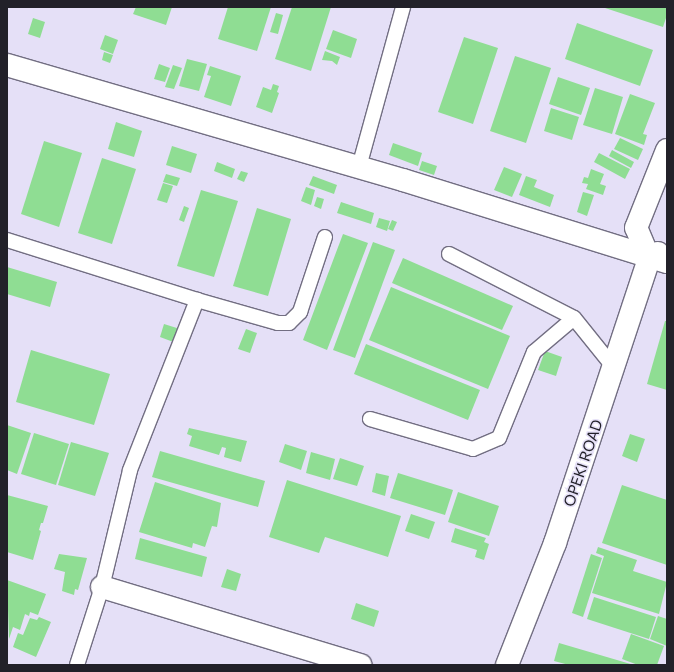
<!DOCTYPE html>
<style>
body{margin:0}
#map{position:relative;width:674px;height:672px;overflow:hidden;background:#e5e0f7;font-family:Commissioner,sans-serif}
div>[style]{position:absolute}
.building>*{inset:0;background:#8fdd93}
.roads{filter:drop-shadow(1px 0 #726e82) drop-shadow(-1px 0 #726e82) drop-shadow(0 1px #726e82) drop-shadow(0 -1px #726e82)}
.service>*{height:14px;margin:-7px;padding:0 7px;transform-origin:7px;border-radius:7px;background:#fff}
.minor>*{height:22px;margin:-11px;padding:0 11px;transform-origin:11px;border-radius:11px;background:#fff}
span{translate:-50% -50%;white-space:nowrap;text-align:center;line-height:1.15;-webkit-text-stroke:3px #e5e0f7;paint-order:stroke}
.street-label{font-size:15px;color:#222129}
.frame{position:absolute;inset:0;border:8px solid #222129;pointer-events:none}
</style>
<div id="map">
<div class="building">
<div style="clip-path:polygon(136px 7px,172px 7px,166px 25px,133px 14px)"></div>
<div style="clip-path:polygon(228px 7px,271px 7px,257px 51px,218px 39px)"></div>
<div style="clip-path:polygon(292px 7px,331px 7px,311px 71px,275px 59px)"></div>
<div style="clip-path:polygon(602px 7px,667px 7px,667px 15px,663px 27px)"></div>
<div style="clip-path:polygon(276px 13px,283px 15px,278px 34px,270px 32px)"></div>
<div style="clip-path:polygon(33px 18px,45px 22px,40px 38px,28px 34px)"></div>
<div style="clip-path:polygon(577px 23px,653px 50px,640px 86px,565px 59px)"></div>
<div style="clip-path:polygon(333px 30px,357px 39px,351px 58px,326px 49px)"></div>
<div style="clip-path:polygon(105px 35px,118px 40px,113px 54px,100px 49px)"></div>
<div style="clip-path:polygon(464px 37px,498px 48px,473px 124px,438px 112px)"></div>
<div style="clip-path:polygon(325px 51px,340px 57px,337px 65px,332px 61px,322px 60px)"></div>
<div style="clip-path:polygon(104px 52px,113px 55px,110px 63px,102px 60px)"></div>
<div style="clip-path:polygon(515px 56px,551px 68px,526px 143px,490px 131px)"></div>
<div style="clip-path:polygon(187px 59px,207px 64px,199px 91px,179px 86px)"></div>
<div style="clip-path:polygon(159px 64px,170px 68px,165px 82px,154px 79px)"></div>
<div style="clip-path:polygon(173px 65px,182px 68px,174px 89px,165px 87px)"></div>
<div style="clip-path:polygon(210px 66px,241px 76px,231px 106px,204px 97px,211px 76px,207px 75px)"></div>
<div style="clip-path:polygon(558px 77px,590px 88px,581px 115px,549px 104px)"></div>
<div style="clip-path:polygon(273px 84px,279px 86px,277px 92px,279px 93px,272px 113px,256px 107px,263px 87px,271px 90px)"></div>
<div style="clip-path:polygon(595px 88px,623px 97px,612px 134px,583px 125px)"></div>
<div style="clip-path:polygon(630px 94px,655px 103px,643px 134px,647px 135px,644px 145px,615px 134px)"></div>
<div style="clip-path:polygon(551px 108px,579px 117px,572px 140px,544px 131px)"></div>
<div style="clip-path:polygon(116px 122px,142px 131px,134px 157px,108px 149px)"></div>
<div style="clip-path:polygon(620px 138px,643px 149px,638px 160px,614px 149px)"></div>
<div style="clip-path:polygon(44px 141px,82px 153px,59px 227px,21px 214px)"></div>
<div style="clip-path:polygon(393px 143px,422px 153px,418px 166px,389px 155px)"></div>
<div style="clip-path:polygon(172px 146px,197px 154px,191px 173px,166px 165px)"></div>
<div style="clip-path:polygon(612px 150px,634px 162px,631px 168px,609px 156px)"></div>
<div style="clip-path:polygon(599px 153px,630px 169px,625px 179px,594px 162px)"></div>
<div style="clip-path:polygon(102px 158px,136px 169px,112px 244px,78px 233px)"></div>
<div style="clip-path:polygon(422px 161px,437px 166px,434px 175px,419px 170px)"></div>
<div style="clip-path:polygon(217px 162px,235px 169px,232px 178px,214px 171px)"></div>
<div style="clip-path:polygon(504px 167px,522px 174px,512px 197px,494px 190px)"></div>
<div style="clip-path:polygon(591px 169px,604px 174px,600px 184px,606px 186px,603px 195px,586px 189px,588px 184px,582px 183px,584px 177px,588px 178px)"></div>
<div style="clip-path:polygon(241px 171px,248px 173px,244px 182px,237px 179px)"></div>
<div style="clip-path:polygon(166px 174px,180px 178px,177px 186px,163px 182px)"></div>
<div style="clip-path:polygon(313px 176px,337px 185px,334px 194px,309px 185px)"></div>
<div style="clip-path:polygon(526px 176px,537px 180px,534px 187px,554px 195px,550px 207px,519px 195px)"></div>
<div style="clip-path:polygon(163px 183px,173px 186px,167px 203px,157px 200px)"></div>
<div style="clip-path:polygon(306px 187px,315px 190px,311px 205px,301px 201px)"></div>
<div style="clip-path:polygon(201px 190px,238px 201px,214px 277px,177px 266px)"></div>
<div style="clip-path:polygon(583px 192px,594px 195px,587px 216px,577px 212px)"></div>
<div style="clip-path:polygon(317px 197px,324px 199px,321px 209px,314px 206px)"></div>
<div style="clip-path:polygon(341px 202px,374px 213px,371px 224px,337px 213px)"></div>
<div style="clip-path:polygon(184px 206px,189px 208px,184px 222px,179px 220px)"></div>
<div style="clip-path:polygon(257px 208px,291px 219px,268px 296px,233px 286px)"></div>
<div style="clip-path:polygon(379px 218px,390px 221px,387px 231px,376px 227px)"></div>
<div style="clip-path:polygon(392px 220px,397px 222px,393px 231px,388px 229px)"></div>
<div style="clip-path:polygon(343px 234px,368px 243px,327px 350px,303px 340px)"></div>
<div style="clip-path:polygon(373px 242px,395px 250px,355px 358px,333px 350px)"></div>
<div style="clip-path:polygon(403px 258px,513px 306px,502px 330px,392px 283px)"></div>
<div style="clip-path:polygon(7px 267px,57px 282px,50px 307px,7px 294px)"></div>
<div style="clip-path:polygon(391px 287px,510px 336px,488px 389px,369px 340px)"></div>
<div style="clip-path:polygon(665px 321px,667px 321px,667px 390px,647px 384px)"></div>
<div style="clip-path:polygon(164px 324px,180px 329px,176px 343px,160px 337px)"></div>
<div style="clip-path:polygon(246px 329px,257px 333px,250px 353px,238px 349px)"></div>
<div style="clip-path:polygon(366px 344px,480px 390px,468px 420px,354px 374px)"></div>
<div style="clip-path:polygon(31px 350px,110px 374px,94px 425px,16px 402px)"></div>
<div style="clip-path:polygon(545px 351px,562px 357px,556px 376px,538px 370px)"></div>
<div style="clip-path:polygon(7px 425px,31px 433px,17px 474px,7px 470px)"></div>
<div style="clip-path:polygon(189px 428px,247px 441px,241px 462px,224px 457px,226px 448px,222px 447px,219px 455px,189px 446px,192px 436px,187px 434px)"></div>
<div style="clip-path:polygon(34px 433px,69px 444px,56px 485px,21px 474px)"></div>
<div style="clip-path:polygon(630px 434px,645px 439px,637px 462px,622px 456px)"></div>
<div style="clip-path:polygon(71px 442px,109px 453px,95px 496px,58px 485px)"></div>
<div style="clip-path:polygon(285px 444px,307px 451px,301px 470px,279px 462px)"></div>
<div style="clip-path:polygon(160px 451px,265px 481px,258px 507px,152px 477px)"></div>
<div style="clip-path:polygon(311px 452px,335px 459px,330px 480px,306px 473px)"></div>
<div style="clip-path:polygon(340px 458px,364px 466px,357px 486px,333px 479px)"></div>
<div style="clip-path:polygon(376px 473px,389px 476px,385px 496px,372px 492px)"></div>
<div style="clip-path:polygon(398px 473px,453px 490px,445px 515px,390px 498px)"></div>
<div style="clip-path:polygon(287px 480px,401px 516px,388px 557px,325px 537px,319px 553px,269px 537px)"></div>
<div style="clip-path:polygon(155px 482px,221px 503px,217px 527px,212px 526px,205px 547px,193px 543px,192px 548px,139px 532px)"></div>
<div style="clip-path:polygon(622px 485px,667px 500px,667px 565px,602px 543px)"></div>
<div style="clip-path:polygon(458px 492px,499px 506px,489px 536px,448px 522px)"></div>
<div style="clip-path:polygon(7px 495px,48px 506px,43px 523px,41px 523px,39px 530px,41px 531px,33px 560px,7px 552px)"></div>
<div style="clip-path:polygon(411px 514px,435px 522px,429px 539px,405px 531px)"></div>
<div style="clip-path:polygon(455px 528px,486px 538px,484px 542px,489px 544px,484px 560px,475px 557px,477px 550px,451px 542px)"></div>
<div style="clip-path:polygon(140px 538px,207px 557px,202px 577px,135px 559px)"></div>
<div style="clip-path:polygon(598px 547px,637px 560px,633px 571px,667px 582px,659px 614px,592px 593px,604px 556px,596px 553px)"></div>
<div style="clip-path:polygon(59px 554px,87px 558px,78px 590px,75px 589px,74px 595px,62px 591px,65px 572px,54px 569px)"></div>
<div style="clip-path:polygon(591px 554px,602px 558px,583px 617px,572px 613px)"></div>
<div style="clip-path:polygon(227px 569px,241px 574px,236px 591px,221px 587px)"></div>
<div style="clip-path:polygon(7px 580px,46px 594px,38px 615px,30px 612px,29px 616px,25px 614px,20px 630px,13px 627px,9px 639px)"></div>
<div style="clip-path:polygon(594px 597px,656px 617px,649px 639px,587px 619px)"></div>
<div style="clip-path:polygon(356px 603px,379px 611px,374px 627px,351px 619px)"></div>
<div style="clip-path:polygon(658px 616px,667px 619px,667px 646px,650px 639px)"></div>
<div style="clip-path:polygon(39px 617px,51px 622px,36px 657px,13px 647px,18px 633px,23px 635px,30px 618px,37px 620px)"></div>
<div style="clip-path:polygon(631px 634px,664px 646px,657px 665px,638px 665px,622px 659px)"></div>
<div style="clip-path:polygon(559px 643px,634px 665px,569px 665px,554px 661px)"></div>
</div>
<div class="roads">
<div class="service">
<div style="left:359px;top:167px;width:166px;rotate:-74.6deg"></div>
<div style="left:7px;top:240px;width:199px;rotate:17.5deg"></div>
<div style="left:449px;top:254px;width:140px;rotate:27.1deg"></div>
<div style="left:574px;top:318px;width:65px;rotate:51.2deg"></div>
<div style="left:370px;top:419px;width:107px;rotate:16.2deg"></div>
<div style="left:473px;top:449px;width:28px;rotate:-23deg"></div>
<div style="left:499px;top:438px;width:93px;rotate:-67.9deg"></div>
<div style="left:534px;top:352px;width:52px;rotate:-40.4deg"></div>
<div style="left:77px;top:665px;width:82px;rotate:-72.2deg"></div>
<div style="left:102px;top:587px;width:120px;rotate:-76.5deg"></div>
<div style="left:130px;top:470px;width:183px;rotate:-68.5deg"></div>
<div style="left:197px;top:300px;width:84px;rotate:15.9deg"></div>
<div style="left:278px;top:323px;width:11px"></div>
<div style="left:289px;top:323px;width:16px;rotate:-45deg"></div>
<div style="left:300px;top:312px;width:79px;rotate:-71.6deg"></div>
</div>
<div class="minor">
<div style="left:7px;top:65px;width:412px;rotate:16.2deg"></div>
<div style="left:403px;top:180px;width:276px;rotate:17.3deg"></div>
<div style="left:658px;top:253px;width:10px;rotate:151deg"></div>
<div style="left:649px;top:258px;width:33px;rotate:-113deg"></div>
<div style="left:636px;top:228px;width:84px;rotate:-68.3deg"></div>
<div style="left:102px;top:587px;width:270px;rotate:16.8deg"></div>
<div style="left:507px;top:665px;width:131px;rotate:-68.5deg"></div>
<div style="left:555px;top:543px;width:300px;rotate:-71.7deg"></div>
</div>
</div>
<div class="street-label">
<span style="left:583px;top:463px;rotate:-71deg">OPEKI ROAD</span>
</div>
<div class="frame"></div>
</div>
